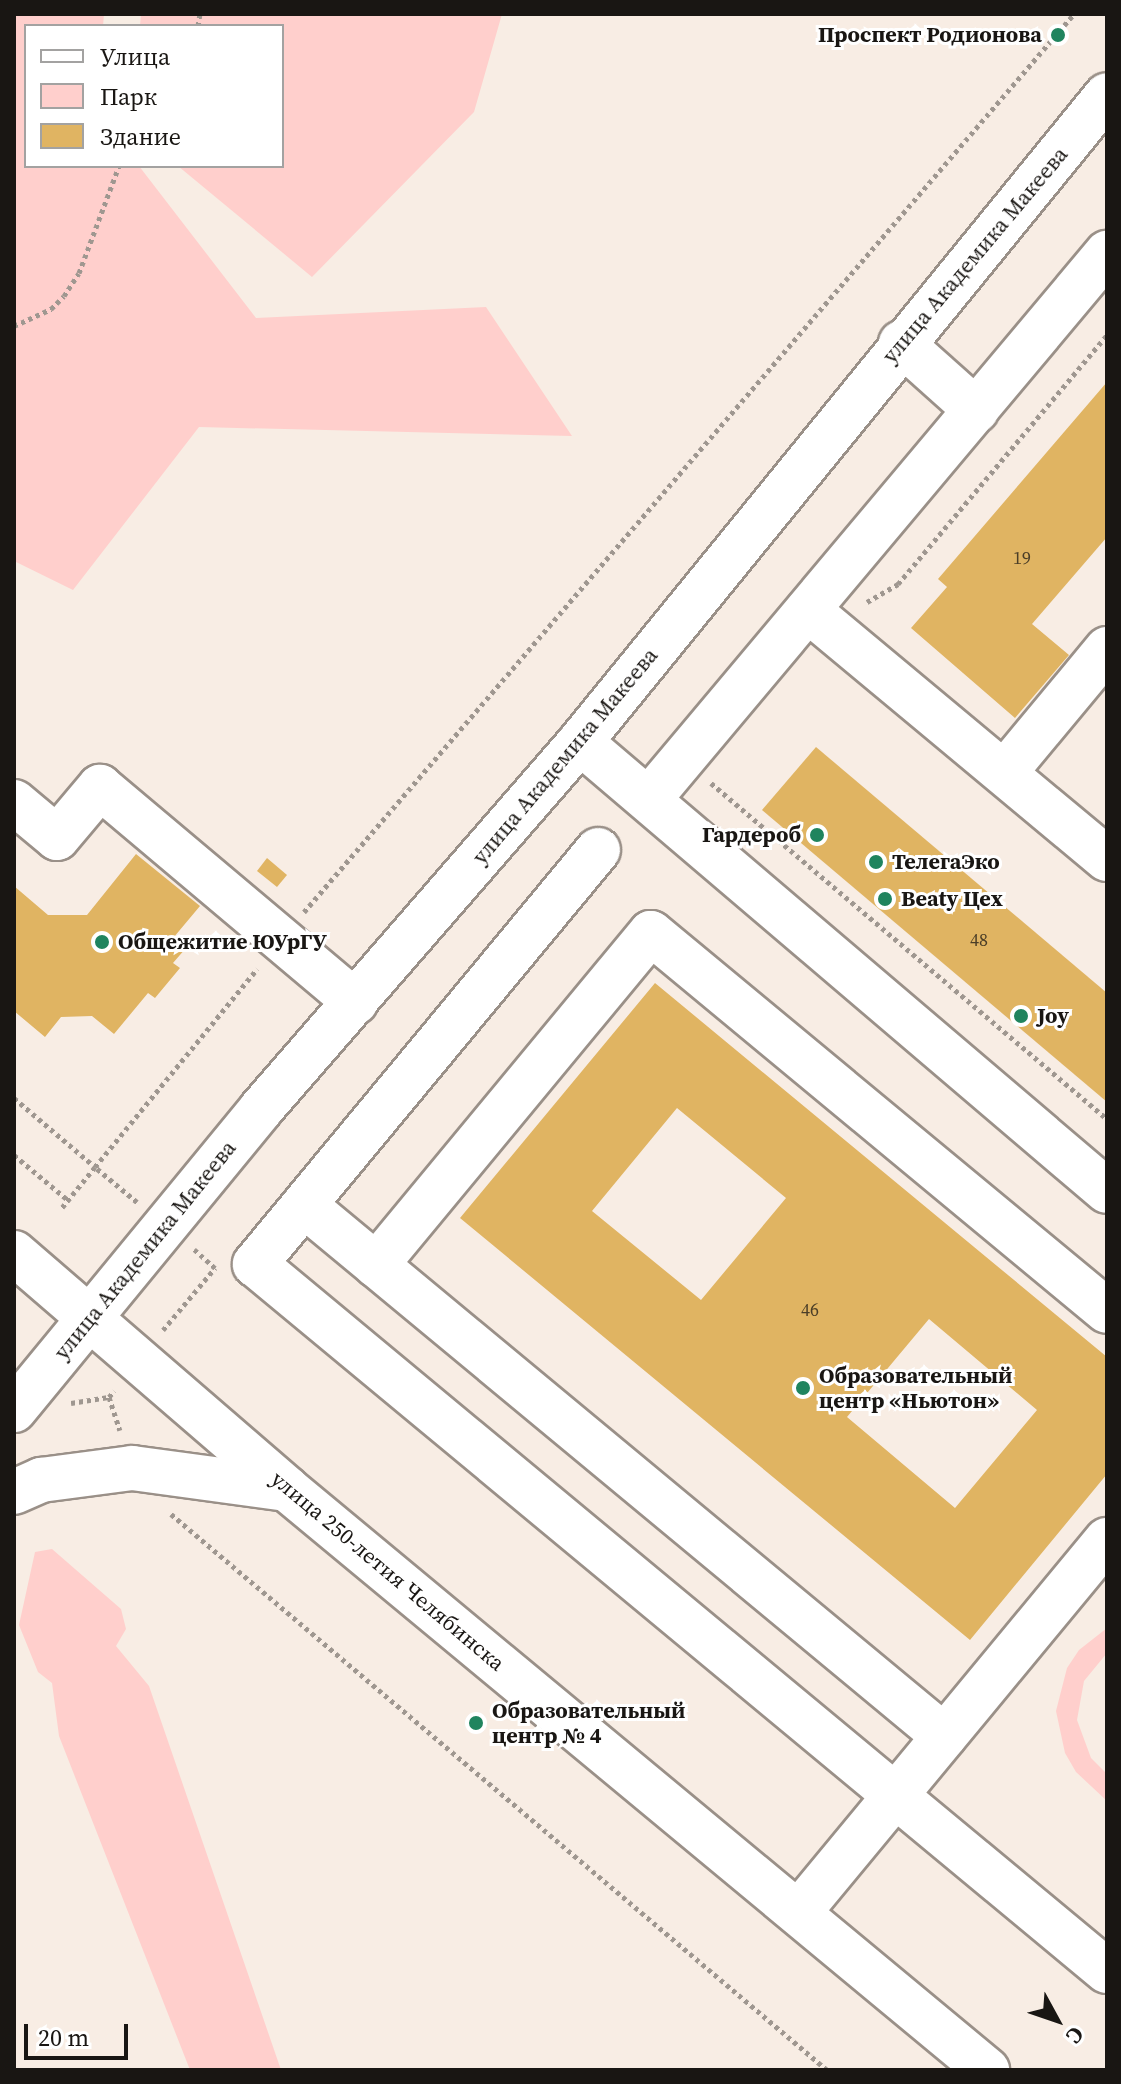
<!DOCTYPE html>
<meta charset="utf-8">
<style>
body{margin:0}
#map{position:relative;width:1121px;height:2084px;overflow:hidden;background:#f8ede4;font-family:"Source Serif 4",serif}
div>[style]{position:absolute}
.green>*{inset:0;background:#ffcfcc}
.building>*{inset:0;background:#e0b462}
.path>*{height:5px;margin-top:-2.5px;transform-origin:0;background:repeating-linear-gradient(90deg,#9f9790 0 4px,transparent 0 8px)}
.roads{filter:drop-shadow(2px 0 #9a9088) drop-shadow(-2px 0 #9a9088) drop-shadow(0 2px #9a9088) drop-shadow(0 -2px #9a9088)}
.minor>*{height:44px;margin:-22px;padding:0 22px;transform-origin:22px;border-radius:22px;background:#fff}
.dots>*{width:22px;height:22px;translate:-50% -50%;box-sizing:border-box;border:4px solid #fff;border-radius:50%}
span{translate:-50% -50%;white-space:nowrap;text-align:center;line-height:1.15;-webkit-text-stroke:6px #fff;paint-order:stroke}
.number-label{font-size:18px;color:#4b3e27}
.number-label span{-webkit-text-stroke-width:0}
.poi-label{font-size:22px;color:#191613;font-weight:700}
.right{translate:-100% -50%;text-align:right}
.left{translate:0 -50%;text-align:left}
.street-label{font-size:22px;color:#191613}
.frame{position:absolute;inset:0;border:16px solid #191613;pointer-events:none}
.legend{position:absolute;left:24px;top:24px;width:260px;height:144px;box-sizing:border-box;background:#fff;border:2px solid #a3a2a1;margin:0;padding:10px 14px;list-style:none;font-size:24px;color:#191613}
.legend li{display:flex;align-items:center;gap:16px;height:40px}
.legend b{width:40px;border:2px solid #a3a2a1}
.north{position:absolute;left:1017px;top:1980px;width:80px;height:80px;-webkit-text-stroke:6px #fff;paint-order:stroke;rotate:130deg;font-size:22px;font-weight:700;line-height:32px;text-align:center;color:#191613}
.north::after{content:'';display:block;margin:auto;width:28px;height:36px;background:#191613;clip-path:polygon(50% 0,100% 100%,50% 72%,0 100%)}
.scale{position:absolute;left:24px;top:2024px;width:104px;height:36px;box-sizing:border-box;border:4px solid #191613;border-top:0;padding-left:10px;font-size:24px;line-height:28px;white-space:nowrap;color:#191613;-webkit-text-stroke:6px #fff;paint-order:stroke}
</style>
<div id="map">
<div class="green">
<div style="clip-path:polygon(14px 14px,104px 14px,103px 26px,26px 26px,26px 166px,139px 166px,256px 318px,486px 307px,572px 436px,199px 427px,73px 590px,14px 561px)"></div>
<div style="clip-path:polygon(141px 14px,502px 14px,474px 112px,312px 277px,178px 166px,282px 166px,282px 26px,140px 26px)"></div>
<div style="clip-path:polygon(52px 1549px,121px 1609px,126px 1629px,116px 1646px,149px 1686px,281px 2070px,190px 2070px,59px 1736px,52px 1683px,38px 1672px,19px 1625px,35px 1552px)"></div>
<div style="clip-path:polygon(1107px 1628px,1107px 1653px,1084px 1681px,1077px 1720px,1091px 1758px,1107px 1774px,1107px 1801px,1076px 1772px,1065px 1753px,1056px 1711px,1067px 1668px,1079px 1650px)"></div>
</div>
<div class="building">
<div style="clip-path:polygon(1107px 382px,1107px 537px,1032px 624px,1069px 655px,1015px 718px,911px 628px,947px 587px,938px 579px)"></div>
<div style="clip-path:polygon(816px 747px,1107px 993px,1107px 1102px,762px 810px)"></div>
<div style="clip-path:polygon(136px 854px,200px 906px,174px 937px,186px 948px,173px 963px,180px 968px,155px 998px,148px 993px,114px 1034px,92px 1016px,61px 1017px,45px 1037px,14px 1011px,14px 886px,48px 915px,87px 915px)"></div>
<div style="clip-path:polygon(267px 858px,287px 875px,277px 887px,257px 871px)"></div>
<div style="clip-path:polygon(evenodd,655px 983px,1107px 1357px,1107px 1474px,970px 1640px,460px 1218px,655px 983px,677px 1108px,786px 1198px,701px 1300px,592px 1211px,677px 1108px,655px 983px,929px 1319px,1037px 1410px,955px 1508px,847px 1417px,929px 1319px)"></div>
</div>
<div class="path">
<div style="left:198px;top:26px;width:12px;rotate:-81deg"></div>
<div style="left:14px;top:326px;width:41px;rotate:-24.7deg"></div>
<div style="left:51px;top:309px;width:18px;rotate:-45deg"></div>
<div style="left:64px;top:296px;width:27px;rotate:-57deg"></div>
<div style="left:79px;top:273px;width:114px;rotate:-69.5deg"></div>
<div style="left:867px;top:602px;width:36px;rotate:-30deg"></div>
<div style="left:898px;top:584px;width:325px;rotate:-50deg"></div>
<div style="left:711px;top:783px;width:519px;rotate:40.31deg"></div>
<div style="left:304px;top:912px;width:1183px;rotate:-49.39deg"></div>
<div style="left:14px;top:1098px;width:106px;rotate:40.4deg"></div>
<div style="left:95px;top:1167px;width:55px;rotate:129.1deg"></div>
<div style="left:14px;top:1155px;width:70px;rotate:39.8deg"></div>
<div style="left:137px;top:1202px;width:55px;rotate:-140.2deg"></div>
<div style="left:95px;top:1167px;width:256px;rotate:-50.7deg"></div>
<div style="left:163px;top:1330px;width:81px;rotate:-50deg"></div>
<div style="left:215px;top:1268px;width:28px;rotate:-138deg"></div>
<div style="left:109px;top:1397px;width:35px;rotate:72deg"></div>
<div style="left:71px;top:1403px;width:38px;rotate:-9deg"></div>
<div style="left:109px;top:1397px;width:8px;rotate:-50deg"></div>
<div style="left:171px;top:1514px;width:860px;rotate:40.28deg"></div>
</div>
<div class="roads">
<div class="minor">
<div style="left:901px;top:343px;width:101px;rotate:41.8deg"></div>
<div style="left:808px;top:610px;width:389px;rotate:39.8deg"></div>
<div style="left:580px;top:742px;width:692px;rotate:40.43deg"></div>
<div style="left:1005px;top:772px;width:160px;rotate:-50.3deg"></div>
<div style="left:649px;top:799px;width:713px;rotate:-50.01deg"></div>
<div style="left:14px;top:802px;width:56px;rotate:39.9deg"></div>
<div style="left:57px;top:838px;width:67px;rotate:-49.9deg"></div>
<div style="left:100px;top:787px;width:334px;rotate:40.1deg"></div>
<div style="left:598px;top:850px;width:538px;rotate:129.64deg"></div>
<div style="left:255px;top:1264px;width:1107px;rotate:39.69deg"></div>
<div style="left:304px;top:1205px;width:832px;rotate:39.68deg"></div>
<div style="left:14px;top:1253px;width:361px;rotate:40.8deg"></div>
<div style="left:287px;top:1489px;width:910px;rotate:39.69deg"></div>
<div style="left:376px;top:1265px;width:431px;rotate:-50.4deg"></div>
<div style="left:651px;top:933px;width:592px;rotate:39.66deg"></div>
<div style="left:14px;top:1410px;width:389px;rotate:-50.6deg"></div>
<div style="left:261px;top:1109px;width:486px;rotate:-49deg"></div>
<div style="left:580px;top:742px;width:834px;rotate:-50.84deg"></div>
<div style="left:14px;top:1492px;width:30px;rotate:-24deg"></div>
<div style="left:41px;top:1480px;width:92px;rotate:-7.5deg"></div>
<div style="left:132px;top:1468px;width:156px;rotate:7.7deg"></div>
<div style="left:799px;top:1912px;width:483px;rotate:-50.4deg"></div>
</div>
</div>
<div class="dots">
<div style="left:1058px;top:35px;background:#20845e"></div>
<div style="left:817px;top:835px;background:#20845e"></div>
<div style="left:876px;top:862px;background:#20845e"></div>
<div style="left:885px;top:899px;background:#20845e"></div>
<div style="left:102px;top:942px;background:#20845e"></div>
<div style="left:1021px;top:1016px;background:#20845e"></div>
<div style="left:803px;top:1388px;background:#20845e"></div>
<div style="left:476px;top:1723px;background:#20845e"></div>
</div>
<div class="number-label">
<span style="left:1022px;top:558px">19</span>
<span style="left:979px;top:940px">48</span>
<span style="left:810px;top:1310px">46</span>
</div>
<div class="poi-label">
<span class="right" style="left:1042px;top:35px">Проспект Родионова</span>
<span class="right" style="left:801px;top:835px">Гардероб</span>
<span class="left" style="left:892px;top:862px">ТелегаЭко</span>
<span class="left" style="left:901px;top:899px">Beaty Цех</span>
<span class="left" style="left:118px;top:942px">Общежитие ЮУрГУ</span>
<span class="left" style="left:1037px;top:1016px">Joy</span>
<span class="left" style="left:819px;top:1388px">Образовательный<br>центр «Ньютон»</span>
<span class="left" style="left:492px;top:1723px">Образовательный<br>центр № 4</span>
</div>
<div class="street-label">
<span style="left:975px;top:255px;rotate:-50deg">улица Академика Макеева</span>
<span style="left:565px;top:756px;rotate:-50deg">улица Академика Макеева</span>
<span style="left:145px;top:1250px;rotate:-51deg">улица Академика Макеева</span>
<span style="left:388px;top:1571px;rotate:40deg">улица 250-летия Челябинска</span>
</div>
<div class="frame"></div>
<ul class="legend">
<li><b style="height:10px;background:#fff"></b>Улица</li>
<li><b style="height:22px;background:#ffcfcc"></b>Парк</li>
<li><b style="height:22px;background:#e0b462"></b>Здание</li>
</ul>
<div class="north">С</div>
<div class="scale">20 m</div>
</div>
